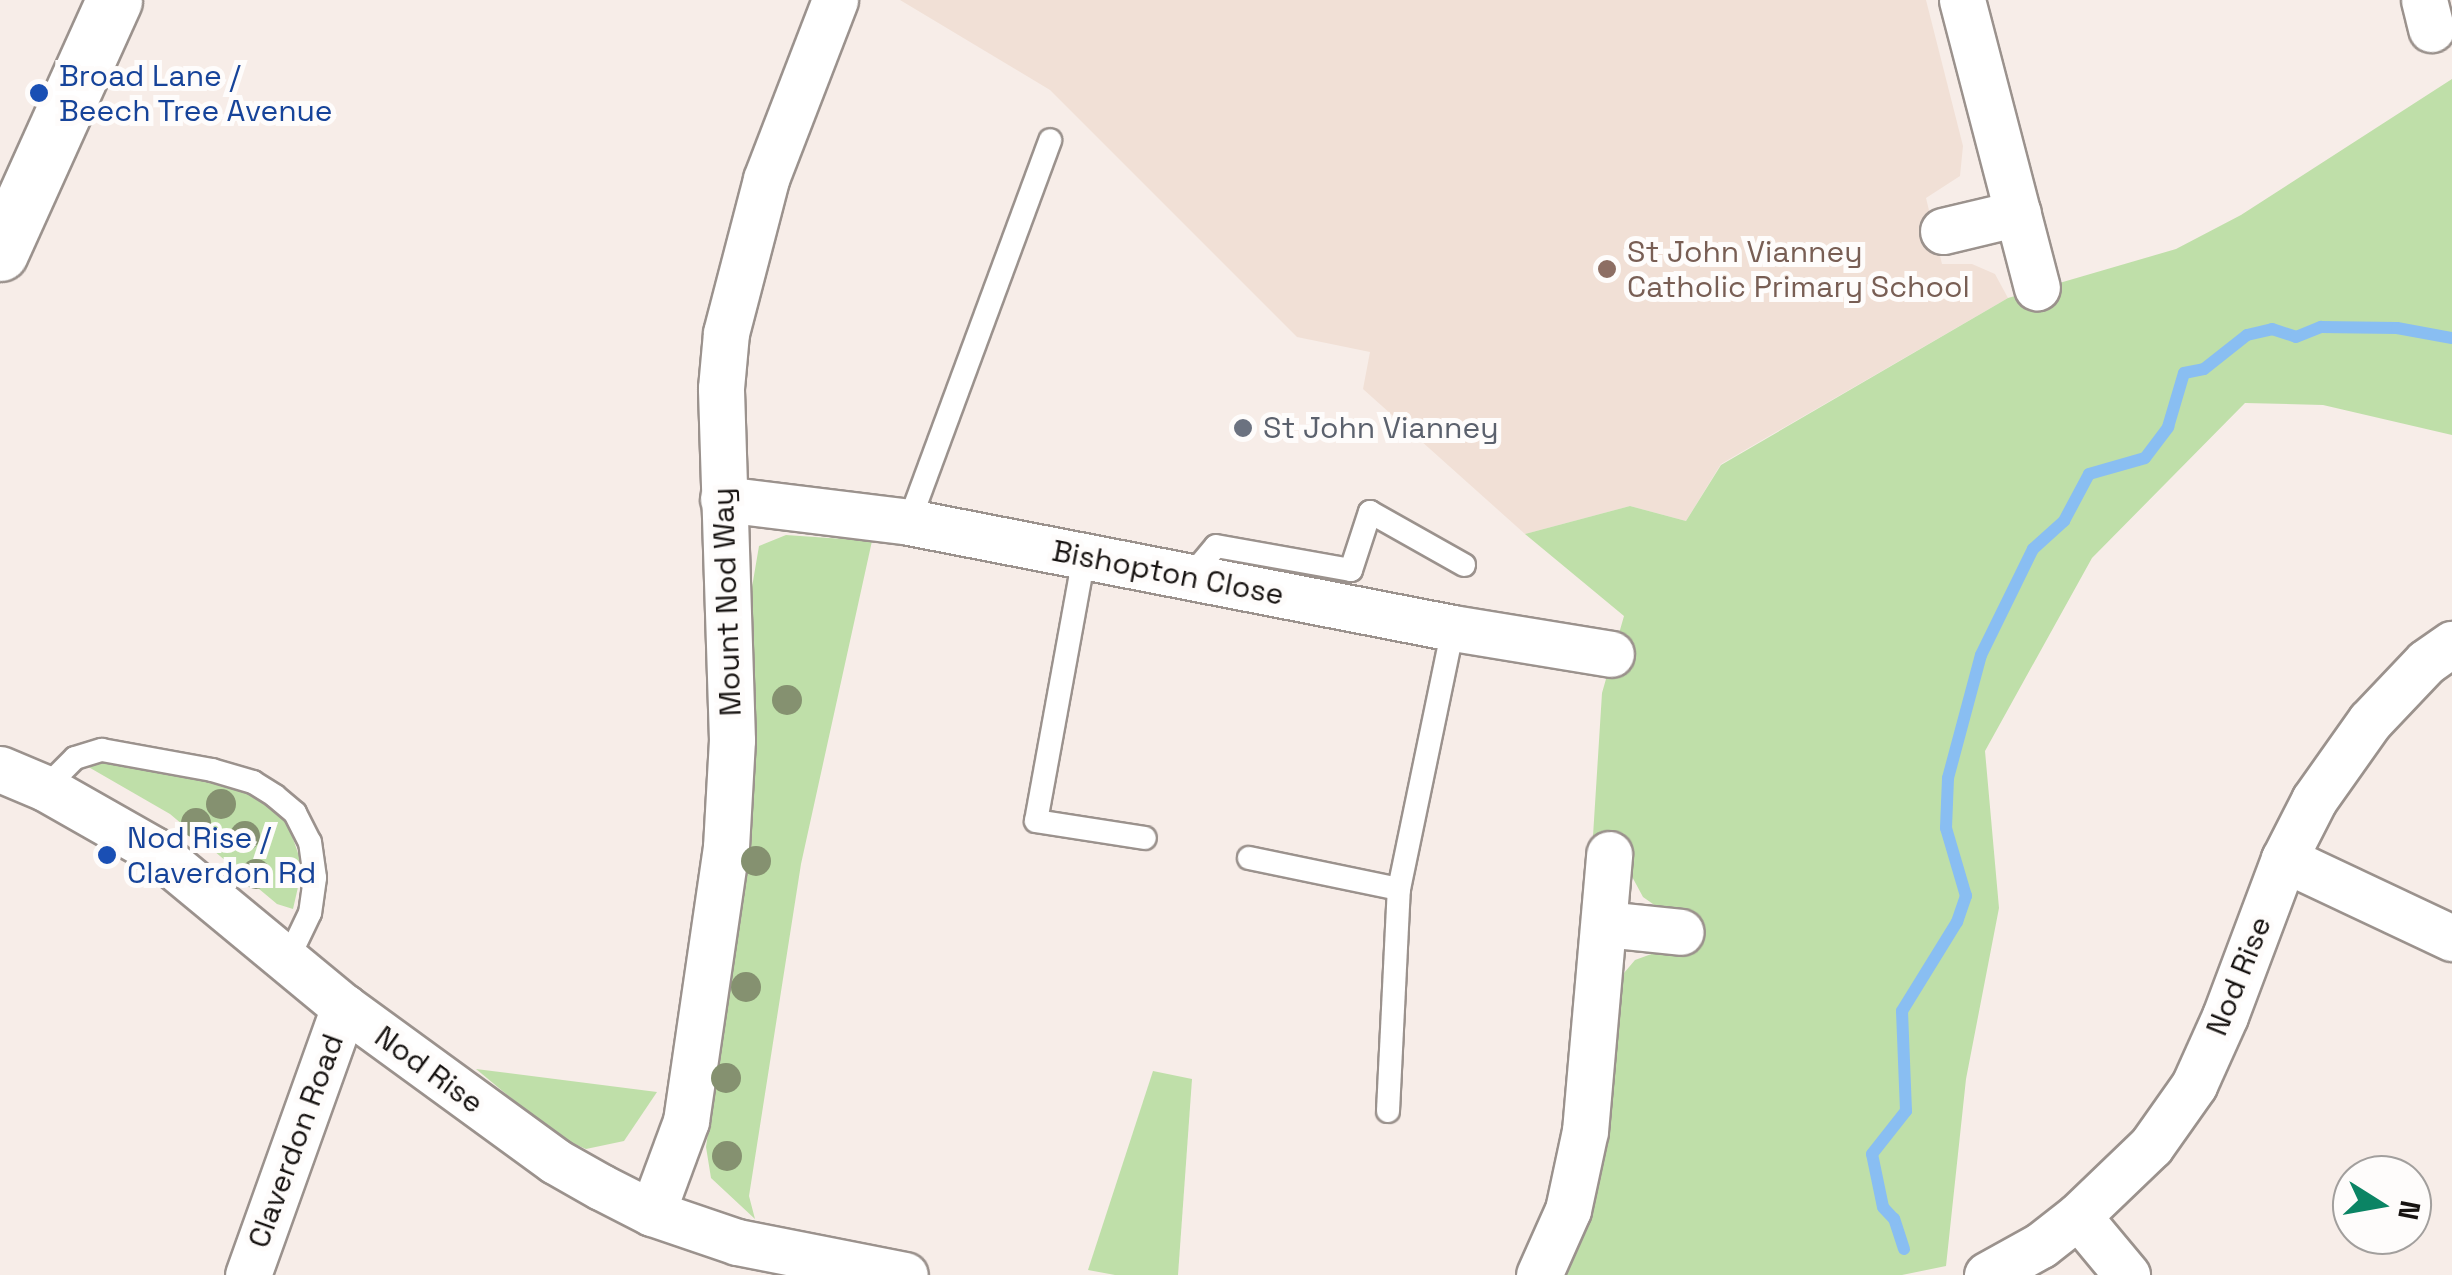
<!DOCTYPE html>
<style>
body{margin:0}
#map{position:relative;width:2452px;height:1275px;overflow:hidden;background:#f7ede8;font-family:"Space Grotesk",sans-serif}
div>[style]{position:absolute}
.built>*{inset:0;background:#f1e0d6}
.green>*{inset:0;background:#bfdfa9}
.stream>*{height:12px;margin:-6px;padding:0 6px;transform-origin:6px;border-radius:6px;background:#89bef2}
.roads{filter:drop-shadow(2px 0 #9b928d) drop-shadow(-2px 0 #9b928d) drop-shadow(0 2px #9b928d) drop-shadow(0 -2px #9b928d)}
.service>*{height:22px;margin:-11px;padding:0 11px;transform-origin:11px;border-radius:11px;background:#fff}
.minor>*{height:45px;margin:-22.5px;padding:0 22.5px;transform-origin:22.5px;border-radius:22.5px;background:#fff}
.tertiary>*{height:55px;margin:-27.5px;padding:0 27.5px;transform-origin:27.5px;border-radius:27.5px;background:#fff}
.trees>*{width:30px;height:30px;margin:-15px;border-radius:50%;background:#859170}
.dots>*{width:28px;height:28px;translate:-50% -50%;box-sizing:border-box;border:5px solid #fefcfb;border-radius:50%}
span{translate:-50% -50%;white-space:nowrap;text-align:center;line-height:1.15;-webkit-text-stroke:10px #fefcfb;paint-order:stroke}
.transit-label{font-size:30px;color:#164399}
.left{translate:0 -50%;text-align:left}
.education-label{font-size:30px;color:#785e54}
.worship-label{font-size:30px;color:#5b616d}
.street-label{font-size:30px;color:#171311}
.north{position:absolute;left:2332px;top:1155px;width:100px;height:100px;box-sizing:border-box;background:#fefcfb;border:2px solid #a29f9d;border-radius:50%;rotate:101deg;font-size:28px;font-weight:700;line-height:40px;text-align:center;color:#171311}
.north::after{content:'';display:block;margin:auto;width:35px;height:45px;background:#0b8464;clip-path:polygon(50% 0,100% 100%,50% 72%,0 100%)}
</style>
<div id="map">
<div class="built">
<div style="clip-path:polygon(900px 0,1926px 0,1963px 146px,1960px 176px,1926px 198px,1942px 264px,1972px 264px,1995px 274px,2008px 298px,1721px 464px,1686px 521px,1630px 506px,1525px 534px,1363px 389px,1370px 352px,1297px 337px,1050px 90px)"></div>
</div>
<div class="green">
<div style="clip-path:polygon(2452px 79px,2452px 435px,2323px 405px,2245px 403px,2092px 558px,1985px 751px,1999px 908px,1966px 1079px,1946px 1266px,1902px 1275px,1554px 1275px,1618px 980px,1635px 960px,1657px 952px,1663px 911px,1643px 897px,1629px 871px,1592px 852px,1602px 693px,1624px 616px,1525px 534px,1630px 506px,1686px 521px,1721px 465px,2008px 298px,2176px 249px,2241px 215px)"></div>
<div style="clip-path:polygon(786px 535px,872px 541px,801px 864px,749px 1196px,755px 1219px,711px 1178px,706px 1147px,753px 818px,751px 593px,759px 546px)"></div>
<div style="clip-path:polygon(111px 761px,230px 787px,263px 800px,288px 824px,299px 856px,301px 874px,293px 909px,277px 904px,170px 814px,85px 765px)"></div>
<div style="clip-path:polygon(476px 1069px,657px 1092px,624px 1141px,586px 1149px,558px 1137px)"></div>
<div style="clip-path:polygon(1153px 1071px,1192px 1079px,1178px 1275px,1115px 1275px,1088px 1270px)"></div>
</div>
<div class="stream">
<div style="left:1904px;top:1249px;width:32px;rotate:-108deg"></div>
<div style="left:1894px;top:1219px;width:16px;rotate:-133deg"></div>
<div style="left:1883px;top:1207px;width:54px;rotate:-101.7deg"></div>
<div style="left:1872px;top:1154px;width:55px;rotate:-51.7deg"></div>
<div style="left:1906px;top:1111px;width:100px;rotate:-92.3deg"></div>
<div style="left:1902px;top:1011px;width:105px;rotate:-58.3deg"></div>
<div style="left:1957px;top:922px;width:28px;rotate:-71deg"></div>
<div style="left:1966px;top:896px;width:71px;rotate:-106.4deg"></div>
<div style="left:1946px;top:828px;width:50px;rotate:-87.7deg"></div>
<div style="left:1948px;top:778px;width:127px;rotate:-75deg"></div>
<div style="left:1981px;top:655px;width:118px;rotate:-63.9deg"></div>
<div style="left:2033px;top:549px;width:42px;rotate:-42.1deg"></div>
<div style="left:2064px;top:521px;width:53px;rotate:-62deg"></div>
<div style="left:2089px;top:474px;width:58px;rotate:-15.9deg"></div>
<div style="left:2145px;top:458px;width:39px;rotate:-53deg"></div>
<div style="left:2168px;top:427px;width:56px;rotate:-73.5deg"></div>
<div style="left:2184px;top:373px;width:20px;rotate:-11deg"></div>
<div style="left:2204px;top:369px;width:55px;rotate:-38.3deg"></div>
<div style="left:2247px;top:335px;width:26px;rotate:-13deg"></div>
<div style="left:2272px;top:329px;width:25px;rotate:18deg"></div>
<div style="left:2296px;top:337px;width:27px;rotate:-22deg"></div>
<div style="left:2321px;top:327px;width:76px;rotate:0.8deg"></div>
<div style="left:2397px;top:328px;width:56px;rotate:10.3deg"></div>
</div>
<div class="roads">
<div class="service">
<div style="left:909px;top:522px;width:407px;rotate:-69.7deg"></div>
<div style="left:1084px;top:557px;width:268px;rotate:100.3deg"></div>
<div style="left:1036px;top:821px;width:110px;rotate:8.9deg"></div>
<div style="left:1190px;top:577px;width:40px;rotate:-50deg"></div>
<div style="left:1216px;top:546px;width:137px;rotate:10.1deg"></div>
<div style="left:1351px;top:570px;width:61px;rotate:-71.9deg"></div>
<div style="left:1370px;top:512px;width:108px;rotate:29.4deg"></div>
<div style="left:45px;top:788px;width:42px;rotate:-45deg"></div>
<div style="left:75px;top:758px;width:28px;rotate:-17deg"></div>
<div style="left:102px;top:750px;width:112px;rotate:10.3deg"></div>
<div style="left:212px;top:770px;width:43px;rotate:16.3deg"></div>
<div style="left:253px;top:782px;width:26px;rotate:32deg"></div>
<div style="left:275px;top:796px;width:26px;rotate:40deg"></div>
<div style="left:295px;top:813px;width:33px;rotate:63deg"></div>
<div style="left:310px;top:842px;width:36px;rotate:82deg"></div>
<div style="left:315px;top:878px;width:35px;rotate:98deg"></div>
<div style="left:310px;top:913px;width:51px;rotate:115.6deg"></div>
<div style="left:1249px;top:858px;width:153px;rotate:11.7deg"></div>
<div style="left:1388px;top:1111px;width:222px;rotate:-87.2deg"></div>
<div style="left:1399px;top:889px;width:267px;rotate:-78.3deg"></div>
</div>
<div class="minor">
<div style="left:1962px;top:0;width:297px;rotate:75.4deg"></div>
<div style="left:2424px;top:0;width:30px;rotate:76deg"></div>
<div style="left:1943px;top:231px;width:77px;rotate:-13.5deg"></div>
<div style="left:723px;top:499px;width:187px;rotate:7deg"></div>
<div style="left:909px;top:522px;width:554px;rotate:11.03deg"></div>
<div style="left:1453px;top:628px;width:160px;rotate:9.3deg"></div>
<div style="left:0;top:769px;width:49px;rotate:22.9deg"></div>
<div style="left:45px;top:788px;width:125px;rotate:29.6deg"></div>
<div style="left:154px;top:850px;width:246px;rotate:39.6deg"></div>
<div style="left:344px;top:1007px;width:261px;rotate:36.1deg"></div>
<div style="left:555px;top:1161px;width:53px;rotate:29.5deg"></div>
<div style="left:601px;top:1187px;width:57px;rotate:27deg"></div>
<div style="left:652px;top:1213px;width:90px;rotate:18.8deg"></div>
<div style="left:737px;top:1242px;width:171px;rotate:11.1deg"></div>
<div style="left:2284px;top:859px;width:186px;rotate:25.2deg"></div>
<div style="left:1604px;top:924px;width:77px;rotate:5.9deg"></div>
<div style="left:652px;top:1213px;width:98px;rotate:-69.7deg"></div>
<div style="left:686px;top:1121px;width:277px;rotate:-81.7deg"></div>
<div style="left:726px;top:847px;width:107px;rotate:-86.8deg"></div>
<div style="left:732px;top:740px;width:352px;rotate:-91.8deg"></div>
<div style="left:721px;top:388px;width:55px;rotate:-84.8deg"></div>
<div style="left:726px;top:333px;width:159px;rotate:-75.4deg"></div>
<div style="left:766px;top:179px;width:192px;rotate:-68.9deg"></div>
<div style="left:2078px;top:1216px;width:77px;rotate:50.3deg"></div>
<div style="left:248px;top:1275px;width:285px;rotate:-70.3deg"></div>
<div style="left:1539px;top:1275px;width:71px;rotate:-66deg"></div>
<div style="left:1568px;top:1210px;width:81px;rotate:-77.9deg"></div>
<div style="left:1585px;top:1131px;width:278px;rotate:-85deg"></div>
<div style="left:1987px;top:1275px;width:62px;rotate:-29.1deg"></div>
<div style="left:2041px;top:1245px;width:47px;rotate:-38.1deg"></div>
<div style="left:2078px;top:1216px;width:101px;rotate:-43.8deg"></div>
<div style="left:2151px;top:1146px;width:75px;rotate:-54.8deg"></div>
<div style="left:2194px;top:1085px;width:76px;rotate:-65.8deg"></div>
<div style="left:2225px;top:1016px;width:168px;rotate:-69.4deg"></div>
<div style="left:2284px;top:859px;width:66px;rotate:-63deg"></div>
<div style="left:2314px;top:800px;width:97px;rotate:-54.7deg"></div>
<div style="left:2370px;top:721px;width:81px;rotate:-46.5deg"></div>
<div style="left:2426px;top:662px;width:32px;rotate:-35deg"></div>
</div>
<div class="tertiary">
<div style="left:0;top:253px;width:277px;rotate:-65.7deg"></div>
</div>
</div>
<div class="trees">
<div style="left:787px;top:700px"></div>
<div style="left:221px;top:804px"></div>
<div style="left:196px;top:823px"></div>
<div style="left:245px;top:836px"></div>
<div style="left:756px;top:861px"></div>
<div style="left:256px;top:874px"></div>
<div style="left:746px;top:987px"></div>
<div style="left:726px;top:1078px"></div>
<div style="left:727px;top:1156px"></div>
</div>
<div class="dots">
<div style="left:39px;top:93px;background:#1a4fb4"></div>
<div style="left:1607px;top:269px;background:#8d6e63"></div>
<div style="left:1243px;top:428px;background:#6b7280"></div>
<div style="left:107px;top:855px;background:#1a4fb4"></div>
</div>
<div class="transit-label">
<span class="left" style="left:59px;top:93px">Broad Lane /<br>Beech Tree Avenue</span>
<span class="left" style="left:127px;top:855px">Nod Rise /<br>Claverdon Rd</span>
</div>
<div class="education-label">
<span class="left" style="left:1627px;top:269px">St John Vianney<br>Catholic Primary School</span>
</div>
<div class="worship-label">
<span class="left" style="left:1263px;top:428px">St John Vianney</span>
</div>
<div class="street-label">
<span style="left:1168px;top:573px;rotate:11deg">Bishopton Close</span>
<span style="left:727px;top:602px;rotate:-92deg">Mount Nod Way</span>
<span style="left:2239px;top:976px;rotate:-68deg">Nod Rise</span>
<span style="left:429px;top:1070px;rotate:36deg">Nod Rise</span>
<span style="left:296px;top:1141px;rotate:-70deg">Claverdon Road</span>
</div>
<div class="north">N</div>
</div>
